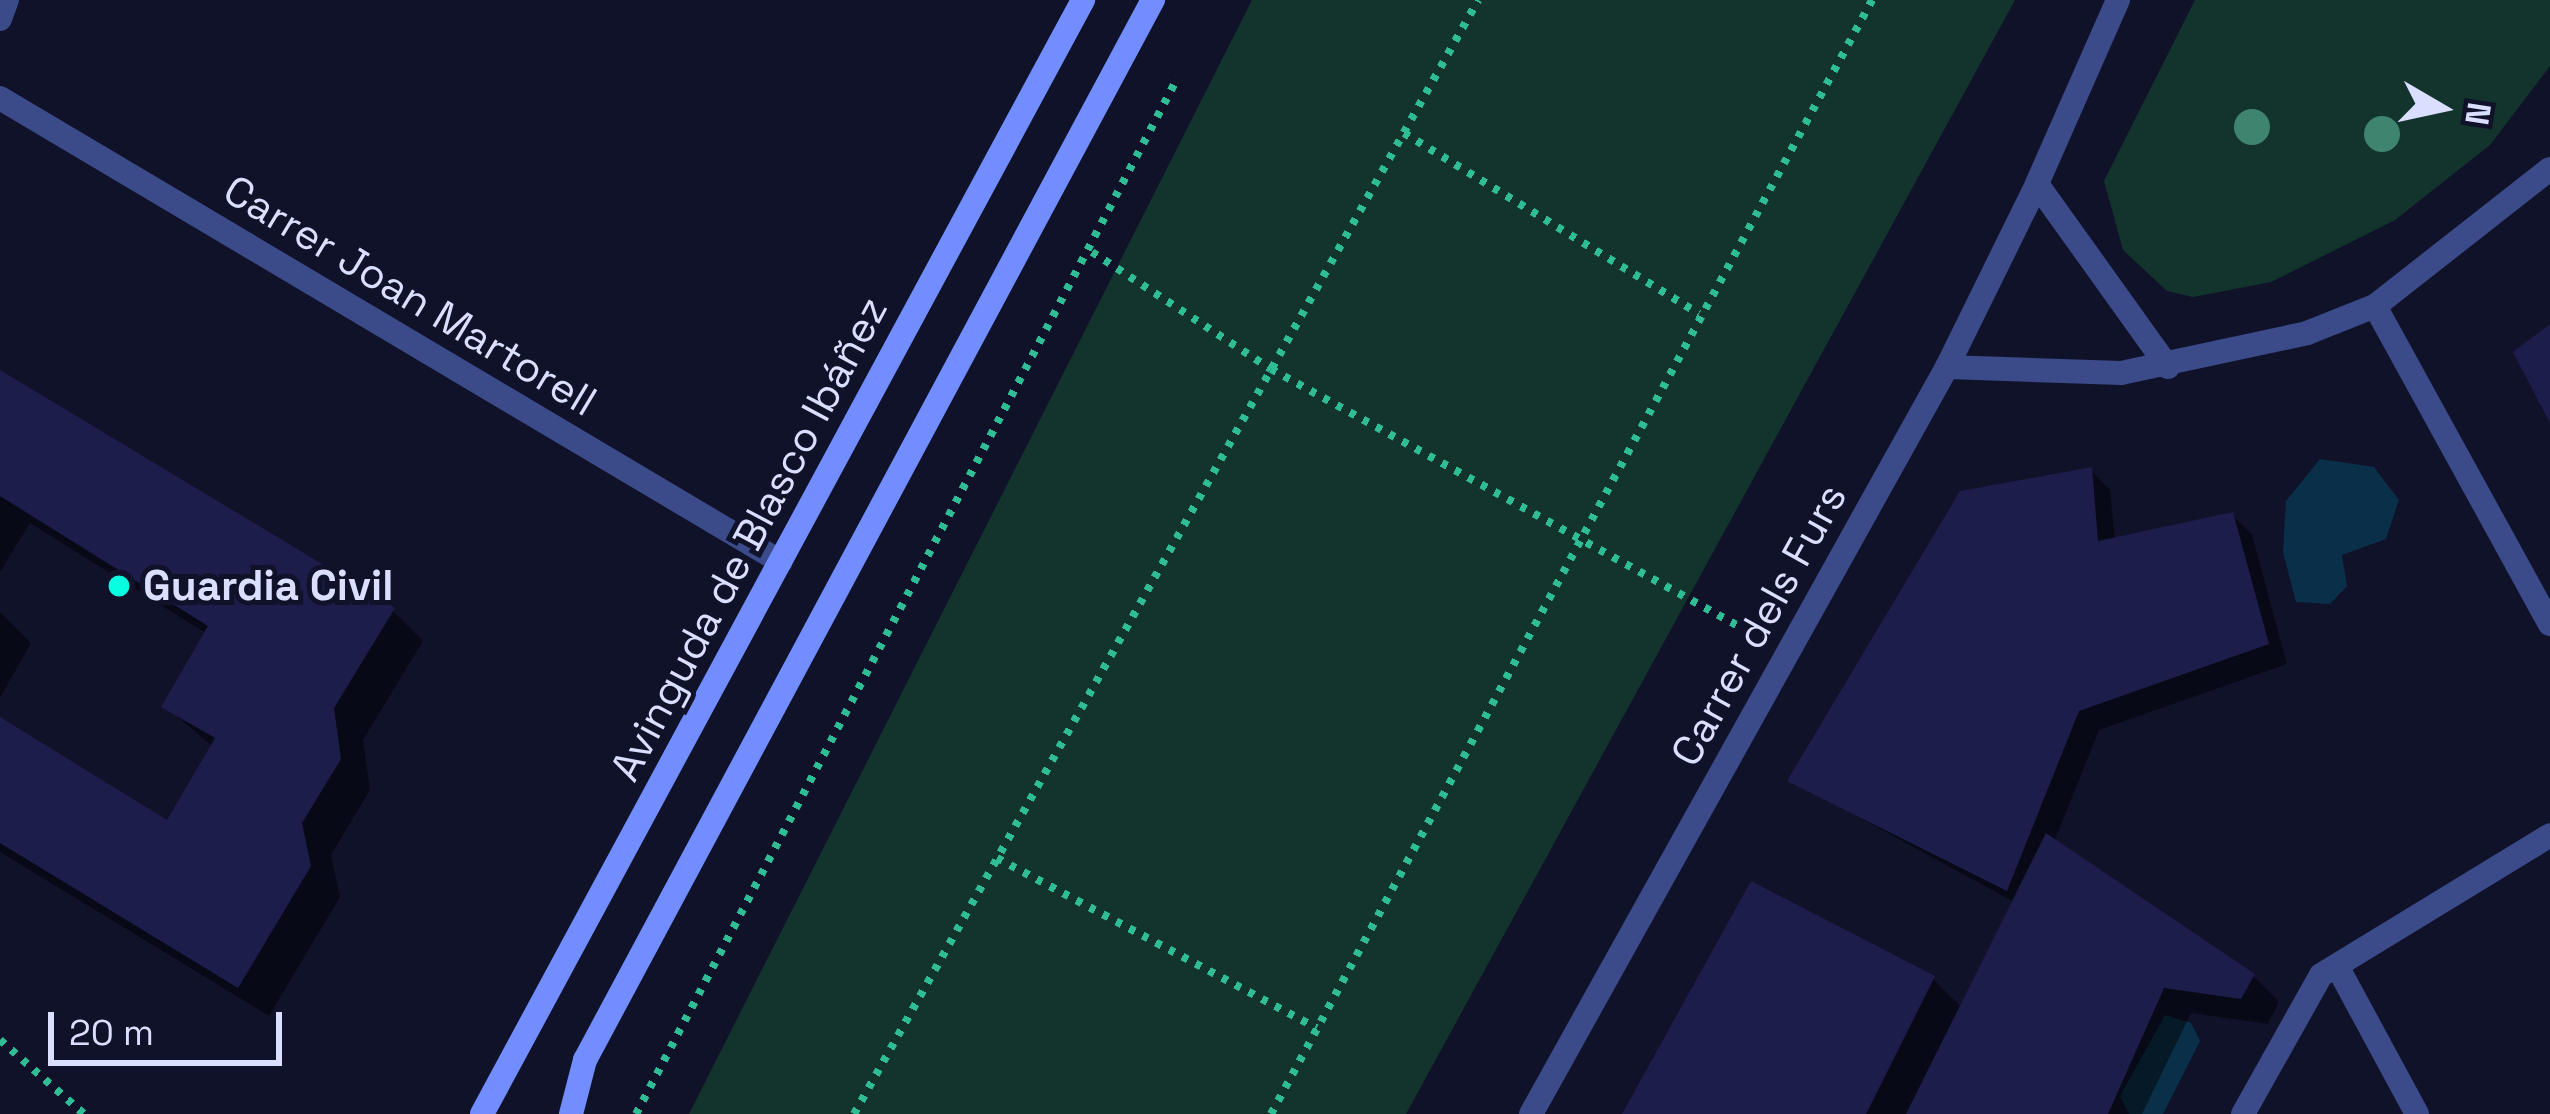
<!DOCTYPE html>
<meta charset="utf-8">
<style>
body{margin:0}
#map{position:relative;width:2550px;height:1114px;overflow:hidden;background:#10122a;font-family:"Space Grotesk",sans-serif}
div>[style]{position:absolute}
.green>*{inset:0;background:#13342c}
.water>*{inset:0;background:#0a2f49}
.shadow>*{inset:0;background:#0007}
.building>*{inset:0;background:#1c1d4b}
.path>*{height:8px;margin-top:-4px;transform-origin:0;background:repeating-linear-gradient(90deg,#2fbd95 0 6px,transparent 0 15px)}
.pedestrian>*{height:24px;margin:-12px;padding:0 12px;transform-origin:12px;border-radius:12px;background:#3b4a89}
.minor>*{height:24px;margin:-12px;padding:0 12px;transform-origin:12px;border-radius:12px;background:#3b4a89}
.secondary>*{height:24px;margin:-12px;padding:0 12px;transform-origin:12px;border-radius:12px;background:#718dff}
.trees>*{width:36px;height:36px;margin:-18px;border-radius:50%;background:#3e846e}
.dots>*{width:33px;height:33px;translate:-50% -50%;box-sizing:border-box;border:6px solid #10122a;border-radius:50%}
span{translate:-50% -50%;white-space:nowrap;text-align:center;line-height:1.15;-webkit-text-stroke:10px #10122a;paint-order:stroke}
.street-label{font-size:42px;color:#dadeff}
.poi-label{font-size:42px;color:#dadeff;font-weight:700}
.left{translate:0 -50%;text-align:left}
.north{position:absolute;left:2382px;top:48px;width:120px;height:120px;-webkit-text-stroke:9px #10122a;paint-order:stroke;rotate:99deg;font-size:33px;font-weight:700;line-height:48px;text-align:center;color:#dadeff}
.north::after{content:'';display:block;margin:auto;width:42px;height:54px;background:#dadeff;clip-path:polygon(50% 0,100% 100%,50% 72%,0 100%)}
.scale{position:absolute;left:48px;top:1012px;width:234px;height:54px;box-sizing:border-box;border:6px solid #dadeff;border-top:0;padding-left:15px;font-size:36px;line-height:42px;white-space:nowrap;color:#dadeff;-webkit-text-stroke:9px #10122a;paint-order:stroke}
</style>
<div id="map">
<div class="green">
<div style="clip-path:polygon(1252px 0,2015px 0,1406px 1114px,689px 1114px)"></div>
<div style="clip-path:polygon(2195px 0,2550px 0,2550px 66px,2490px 145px,2395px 220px,2271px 282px,2193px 297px,2167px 291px,2123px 250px,2104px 181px)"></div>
</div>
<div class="water">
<div style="clip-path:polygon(2320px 459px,2374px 467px,2399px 500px,2386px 539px,2342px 555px,2347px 586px,2330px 604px,2296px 602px,2283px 552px,2286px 501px)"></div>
<div style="clip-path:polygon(2165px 1015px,2191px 1023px,2200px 1041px,2163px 1114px,2129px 1114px,2120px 1096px)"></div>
</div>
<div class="shadow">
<div style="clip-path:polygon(0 374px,393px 611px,423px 641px,363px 740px,370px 790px,331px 855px,340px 897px,269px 1016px,0 852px,0 721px,168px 825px,213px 747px,165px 706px,207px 634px,30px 523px,0 572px)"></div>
<div style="clip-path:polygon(2091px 470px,2110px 490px,2115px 540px,2232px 515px,2252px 535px,2287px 664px,2099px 730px,2054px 842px,2253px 976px,2279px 1002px,2268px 1024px,2191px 1013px,2142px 1114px,1625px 1114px,1933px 979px,1962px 1008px,2014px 902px,1791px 780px)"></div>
<div style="clip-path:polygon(0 612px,31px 643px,0 698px)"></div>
</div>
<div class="building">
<div style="clip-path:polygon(2550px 324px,2550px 423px,2513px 352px)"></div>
<div style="clip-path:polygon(0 370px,395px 608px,334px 708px,341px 759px,302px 823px,311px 866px,238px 988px,0 843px,0 717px,167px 820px,215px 738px,161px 707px,208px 626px,0 496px)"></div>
<div style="clip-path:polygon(2092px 467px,2098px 541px,2233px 512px,2269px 644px,2079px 711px,2007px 891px,1787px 781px,1960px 491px)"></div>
<div style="clip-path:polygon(2046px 833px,2255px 974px,2241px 999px,2164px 988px,2108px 1114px,1906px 1114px)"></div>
<div style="clip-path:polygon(1751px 881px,1935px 976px,1866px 1114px,1622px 1114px)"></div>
</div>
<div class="path">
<div style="left:1404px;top:133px;width:346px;rotate:31.5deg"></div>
<div style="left:1092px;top:252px;width:214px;rotate:33.2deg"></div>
<div style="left:1271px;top:369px;width:540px;rotate:28.8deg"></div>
<div style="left:997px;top:858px;width:362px;rotate:28deg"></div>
<div style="left:0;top:1040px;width:112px;rotate:41.4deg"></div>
<div style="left:636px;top:1114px;width:1170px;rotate:-62.41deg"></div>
<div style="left:854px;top:1114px;width:1277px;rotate:-60.74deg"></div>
<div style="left:1271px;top:1114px;width:1266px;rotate:-61.65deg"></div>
</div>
<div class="pedestrian">
<div style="left:2337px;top:966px;width:168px;rotate:61.6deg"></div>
</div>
<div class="minor">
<div style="left:2118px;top:0;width:201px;rotate:113.8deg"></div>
<div style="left:2037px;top:184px;width:225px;rotate:54.4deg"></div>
<div style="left:0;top:19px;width:20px;rotate:-70deg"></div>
<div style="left:0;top:98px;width:908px;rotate:30.71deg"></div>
<div style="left:2375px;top:306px;width:363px;rotate:61.2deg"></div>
<div style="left:1947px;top:367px;width:204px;rotate:-63.8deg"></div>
<div style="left:1531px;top:1114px;width:855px;rotate:-60.89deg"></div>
<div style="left:1947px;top:367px;width:174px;rotate:2deg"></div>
<div style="left:2121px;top:373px;width:190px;rotate:-12.1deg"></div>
<div style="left:2307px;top:333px;width:73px;rotate:-21.7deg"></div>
<div style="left:2375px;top:306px;width:222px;rotate:-38.1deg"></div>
<div style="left:2243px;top:1114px;width:159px;rotate:-60.7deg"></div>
<div style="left:2321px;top:975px;width:268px;rotate:-31.4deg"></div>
</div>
<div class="secondary">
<div style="left:482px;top:1114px;width:1266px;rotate:-61.65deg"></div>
<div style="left:571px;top:1114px;width:56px;rotate:-75.5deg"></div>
<div style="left:585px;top:1060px;width:1203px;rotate:-61.82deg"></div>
</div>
<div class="trees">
<div style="left:2252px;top:127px"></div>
<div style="left:2382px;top:134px"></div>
</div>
<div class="dots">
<div style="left:119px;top:586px;background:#06ffe0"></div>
</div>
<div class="street-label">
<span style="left:410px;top:296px;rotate:31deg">Carrer Joan Martorell</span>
<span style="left:749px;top:539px;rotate:-62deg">Avinguda de Blasco Ibáñez</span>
<span style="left:1759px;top:625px;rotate:-61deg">Carrer dels Furs</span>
</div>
<div class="poi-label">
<span class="left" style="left:143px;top:586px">Guardia Civil</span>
</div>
<div class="north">N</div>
<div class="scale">20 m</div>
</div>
